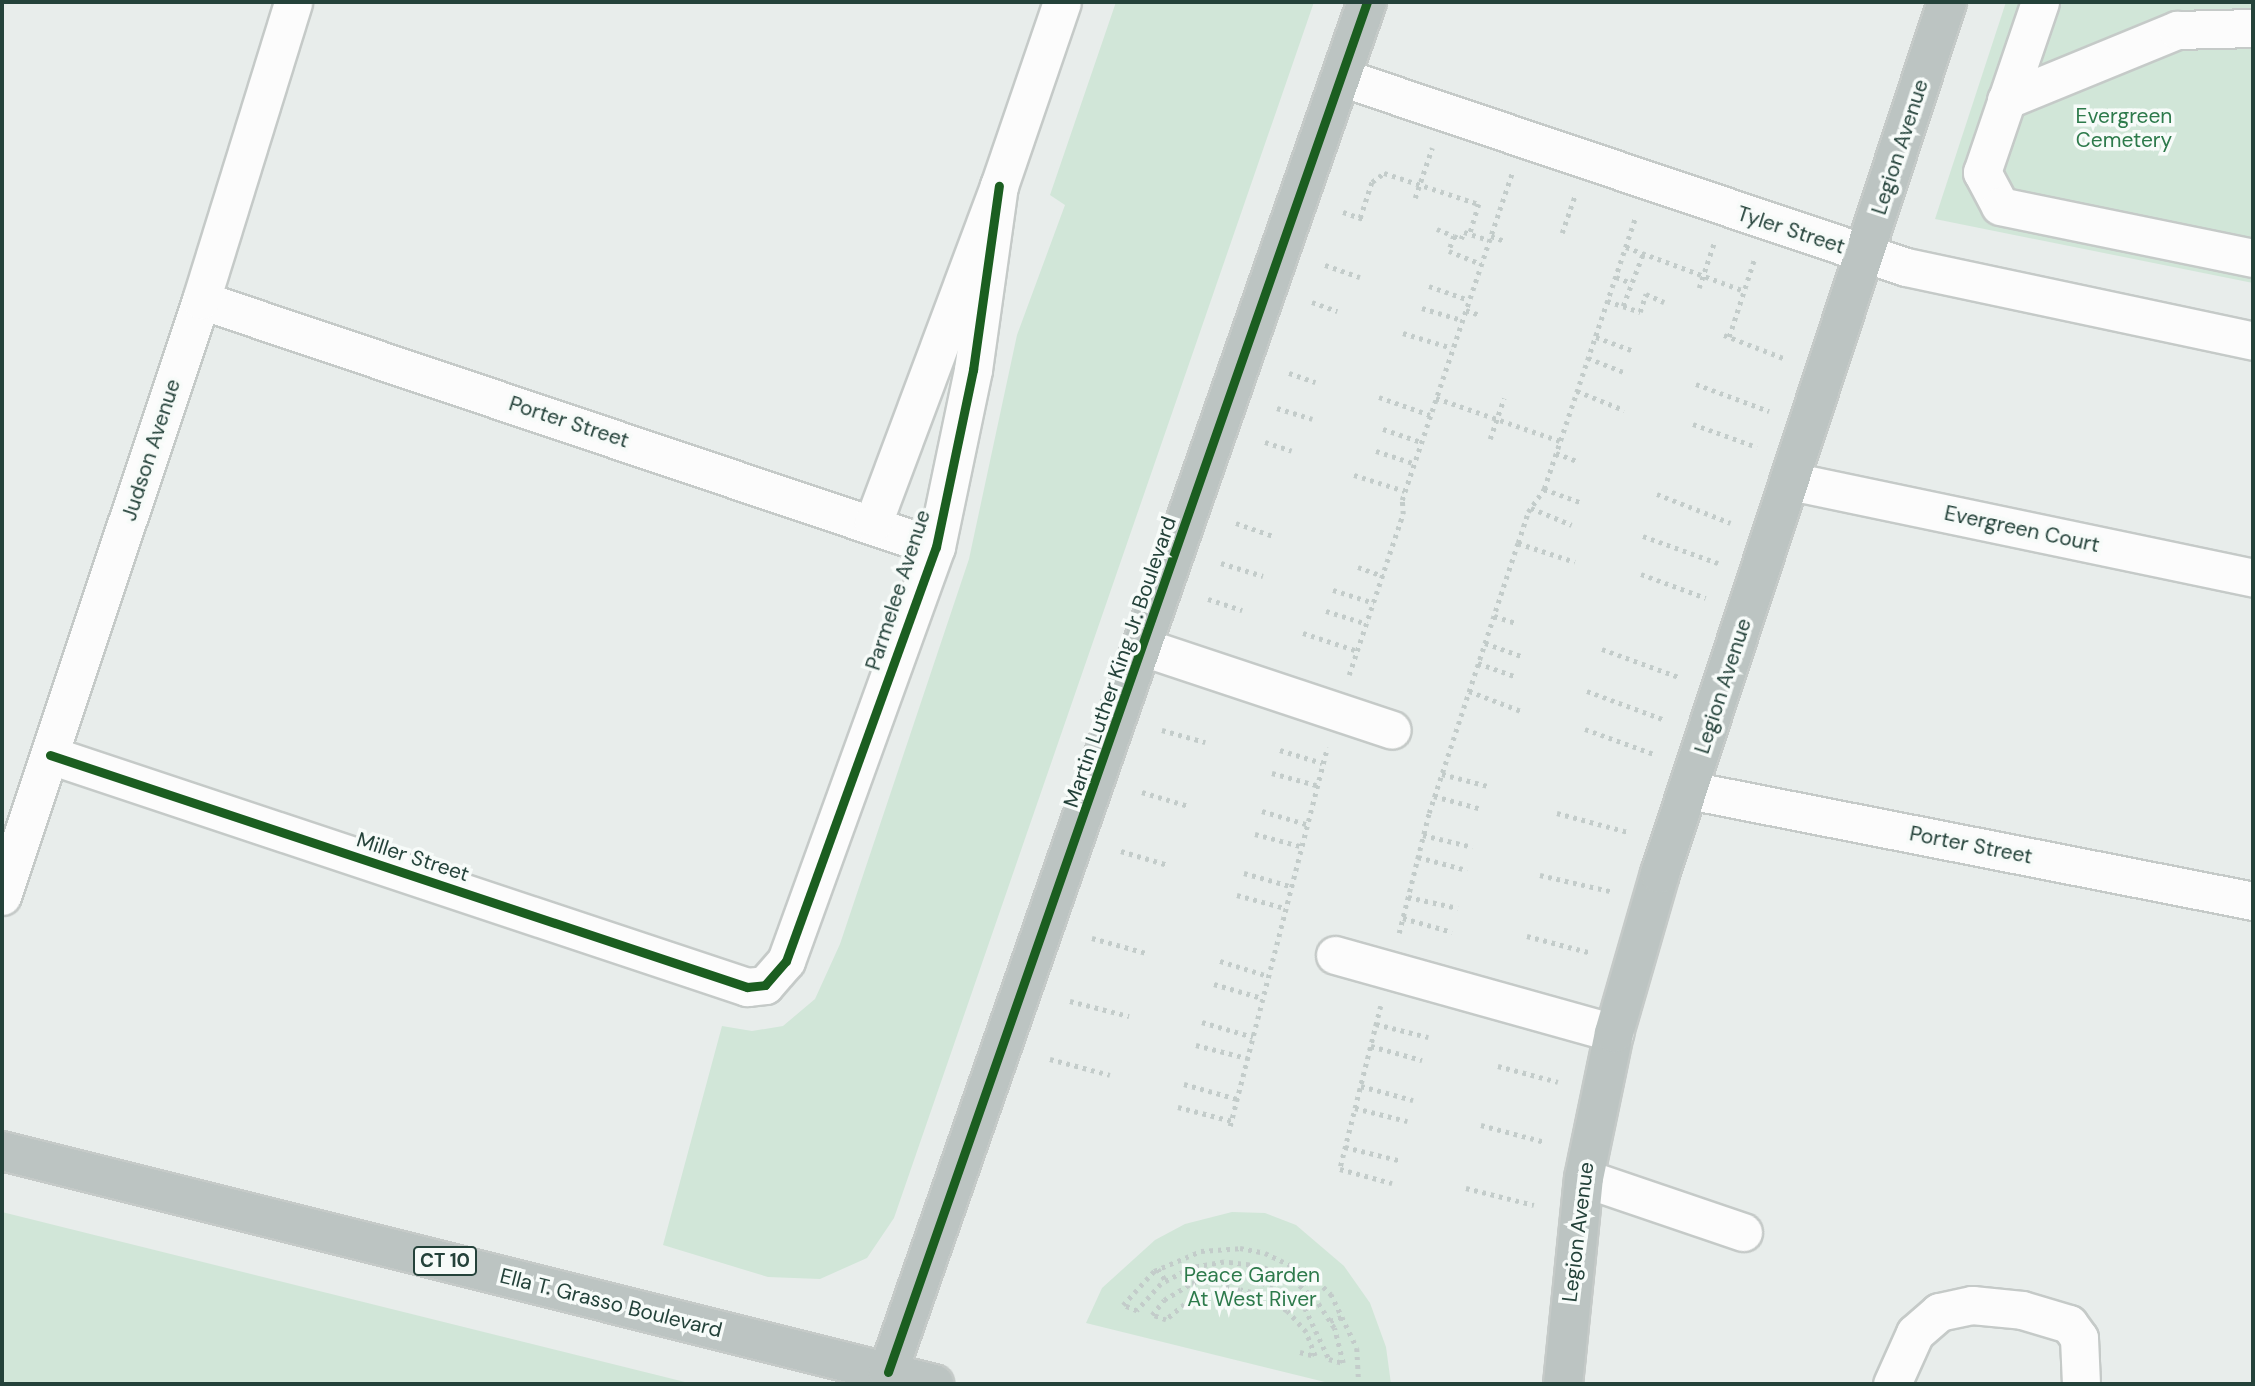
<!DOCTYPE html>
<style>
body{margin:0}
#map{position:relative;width:2255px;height:1386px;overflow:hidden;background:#e8edeb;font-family:"DM Sans",sans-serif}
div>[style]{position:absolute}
.green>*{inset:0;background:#d1e6d8}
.path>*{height:4.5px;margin-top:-2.25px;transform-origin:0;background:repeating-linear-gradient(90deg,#c3ccca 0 3.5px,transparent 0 8.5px)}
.roads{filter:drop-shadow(2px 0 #c5cac8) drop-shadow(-2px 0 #c5cac8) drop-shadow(0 2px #c5cac8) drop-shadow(0 -2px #c5cac8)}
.minor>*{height:37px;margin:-18.5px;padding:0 18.5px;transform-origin:18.5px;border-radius:18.5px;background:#fcfcfc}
.highway>*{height:38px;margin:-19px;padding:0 19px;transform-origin:19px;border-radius:19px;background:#bcc4c2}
.cycleway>*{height:9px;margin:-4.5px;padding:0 4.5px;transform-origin:4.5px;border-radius:4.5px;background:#1b5e20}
span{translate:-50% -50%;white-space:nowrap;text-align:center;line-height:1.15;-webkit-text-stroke:7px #f7fbf9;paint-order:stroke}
.shield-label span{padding:2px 5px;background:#f7fbf9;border:2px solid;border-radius:5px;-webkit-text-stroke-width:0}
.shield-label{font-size:19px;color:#24423a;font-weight:700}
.park-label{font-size:21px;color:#2d7a4b}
.street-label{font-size:21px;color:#24423a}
.frame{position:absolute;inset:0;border:4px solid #24423a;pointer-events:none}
</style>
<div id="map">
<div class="green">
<div style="clip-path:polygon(1116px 2px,1314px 2px,894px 1218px,867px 1258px,820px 1279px,768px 1277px,663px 1245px,722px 1026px,752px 1031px,783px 1026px,815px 999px,840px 944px,969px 559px,1017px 335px,1065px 205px,1050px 195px)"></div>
<div style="clip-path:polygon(2006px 2px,2253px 2px,2253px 283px,1935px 219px)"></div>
<div style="clip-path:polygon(2px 1212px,693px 1384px,2px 1384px)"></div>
<div style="clip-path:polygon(1232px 1212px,1265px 1213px,1296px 1225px,1344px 1266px,1370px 1303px,1386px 1347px,1391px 1384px,1333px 1384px,1086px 1323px,1102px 1288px,1155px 1240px,1185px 1224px)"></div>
</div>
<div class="path">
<div style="left:1415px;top:198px;width:53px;rotate:-71.2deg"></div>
<div style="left:1343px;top:212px;width:24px;rotate:19deg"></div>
<div style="left:1360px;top:218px;width:38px;rotate:-72deg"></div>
<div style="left:1372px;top:182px;width:15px;rotate:-37deg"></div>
<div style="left:1384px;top:173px;width:100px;rotate:18.1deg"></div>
<div style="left:1479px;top:204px;width:30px;rotate:107deg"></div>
<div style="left:1437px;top:229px;width:18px;rotate:22deg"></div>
<div style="left:1454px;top:236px;width:16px;rotate:108deg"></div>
<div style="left:1449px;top:251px;width:35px;rotate:22deg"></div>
<div style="left:1562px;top:233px;width:39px;rotate:-71deg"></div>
<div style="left:1454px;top:236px;width:8px;rotate:23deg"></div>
<div style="left:1461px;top:239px;width:8px;rotate:-67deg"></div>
<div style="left:1464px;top:232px;width:26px;rotate:18deg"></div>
<div style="left:1491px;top:236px;width:15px;rotate:20deg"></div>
<div style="left:1626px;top:247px;width:126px;rotate:20.4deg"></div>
<div style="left:1325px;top:265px;width:37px;rotate:19deg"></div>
<div style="left:1616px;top:277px;width:17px;rotate:21deg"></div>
<div style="left:1429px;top:286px;width:42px;rotate:19.3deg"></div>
<div style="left:1699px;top:288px;width:47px;rotate:-71.6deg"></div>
<div style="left:1607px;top:301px;width:35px;rotate:18deg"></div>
<div style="left:1640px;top:312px;width:19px;rotate:-72deg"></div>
<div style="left:1646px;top:294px;width:20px;rotate:24deg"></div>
<div style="left:1312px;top:302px;width:27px;rotate:20deg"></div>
<div style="left:1623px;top:306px;width:56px;rotate:-69deg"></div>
<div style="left:1422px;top:308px;width:42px;rotate:16.7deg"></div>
<div style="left:1466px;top:310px;width:15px;rotate:20deg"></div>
<div style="left:1403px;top:333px;width:51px;rotate:17deg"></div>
<div style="left:1724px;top:335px;width:66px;rotate:21.2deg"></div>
<div style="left:1596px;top:337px;width:40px;rotate:20.2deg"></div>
<div style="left:1729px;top:337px;width:84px;rotate:-72deg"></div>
<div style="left:1588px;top:358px;width:41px;rotate:21.5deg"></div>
<div style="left:1289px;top:373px;width:28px;rotate:19deg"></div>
<div style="left:1696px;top:384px;width:78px;rotate:20.3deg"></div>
<div style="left:1577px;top:391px;width:51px;rotate:22deg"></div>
<div style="left:1379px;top:397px;width:54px;rotate:19.4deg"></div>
<div style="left:1436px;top:398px;width:131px;rotate:19.1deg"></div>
<div style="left:1277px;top:408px;width:37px;rotate:17deg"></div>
<div style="left:1693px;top:424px;width:68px;rotate:19.8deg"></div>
<div style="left:1383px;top:429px;width:40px;rotate:18.9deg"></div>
<div style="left:1490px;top:439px;width:43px;rotate:-71.1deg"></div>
<div style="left:1265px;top:442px;width:28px;rotate:18deg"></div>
<div style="left:1376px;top:451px;width:40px;rotate:18deg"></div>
<div style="left:1556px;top:453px;width:22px;rotate:21deg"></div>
<div style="left:1354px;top:475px;width:53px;rotate:17.4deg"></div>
<div style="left:1544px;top:489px;width:38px;rotate:20deg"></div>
<div style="left:1657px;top:494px;width:79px;rotate:21.4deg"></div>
<div style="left:1531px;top:508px;width:44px;rotate:22.5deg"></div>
<div style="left:1236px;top:523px;width:42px;rotate:19.3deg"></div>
<div style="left:1643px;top:536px;width:80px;rotate:19.8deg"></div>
<div style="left:1518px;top:543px;width:60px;rotate:18.4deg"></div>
<div style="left:1221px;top:563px;width:44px;rotate:17.2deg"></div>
<div style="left:1358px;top:567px;width:27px;rotate:20deg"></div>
<div style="left:1641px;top:574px;width:69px;rotate:20.3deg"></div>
<div style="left:1333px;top:590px;width:43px;rotate:17.6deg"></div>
<div style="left:1208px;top:599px;width:36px;rotate:18deg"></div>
<div style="left:1326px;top:611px;width:43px;rotate:17.6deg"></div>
<div style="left:1494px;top:616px;width:25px;rotate:18deg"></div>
<div style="left:1303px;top:633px;width:58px;rotate:18.1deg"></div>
<div style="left:1485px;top:643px;width:41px;rotate:19.7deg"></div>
<div style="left:1602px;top:649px;width:82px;rotate:20deg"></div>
<div style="left:1478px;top:663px;width:41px;rotate:19.7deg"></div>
<div style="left:1349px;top:675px;width:170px;rotate:-71.5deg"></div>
<div style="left:1403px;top:514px;width:14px;rotate:-94deg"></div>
<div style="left:1402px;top:500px;width:344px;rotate:-71.4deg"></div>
<div style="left:1469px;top:691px;width:56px;rotate:21deg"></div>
<div style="left:1587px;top:691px;width:83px;rotate:20.4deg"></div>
<div style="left:1585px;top:729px;width:73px;rotate:19.9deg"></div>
<div style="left:1162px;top:730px;width:45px;rotate:15.6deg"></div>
<div style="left:1280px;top:750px;width:44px;rotate:17.2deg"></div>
<div style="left:1272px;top:773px;width:46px;rotate:15.3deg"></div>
<div style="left:1442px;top:774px;width:48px;rotate:14.6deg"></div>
<div style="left:1142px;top:792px;width:48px;rotate:16.9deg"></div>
<div style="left:1434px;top:796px;width:50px;rotate:15.2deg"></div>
<div style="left:1262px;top:811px;width:46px;rotate:16.5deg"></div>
<div style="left:1557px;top:813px;width:73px;rotate:15deg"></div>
<div style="left:1255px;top:834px;width:47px;rotate:14.9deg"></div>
<div style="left:1423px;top:835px;width:51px;rotate:13.5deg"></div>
<div style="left:1121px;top:851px;width:49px;rotate:16.6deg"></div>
<div style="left:1418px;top:857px;width:51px;rotate:14.9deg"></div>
<div style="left:1244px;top:873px;width:48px;rotate:15.8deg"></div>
<div style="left:1540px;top:875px;width:72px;rotate:12.9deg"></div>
<div style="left:1237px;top:895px;width:50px;rotate:15.2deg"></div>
<div style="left:1408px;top:897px;width:51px;rotate:12.4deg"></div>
<div style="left:1403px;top:918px;width:51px;rotate:15.9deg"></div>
<div style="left:1399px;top:933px;width:124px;rotate:-76deg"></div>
<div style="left:1429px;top:813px;width:284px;rotate:-71.8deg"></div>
<div style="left:1518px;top:543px;width:33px;rotate:-72deg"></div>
<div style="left:1528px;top:512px;width:28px;rotate:-55deg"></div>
<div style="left:1544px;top:489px;width:288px;rotate:-71.4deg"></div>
<div style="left:1527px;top:936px;width:67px;rotate:14.7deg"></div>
<div style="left:1092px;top:938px;width:56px;rotate:15.5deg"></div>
<div style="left:1220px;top:961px;width:50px;rotate:17.4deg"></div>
<div style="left:1214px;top:984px;width:50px;rotate:16.3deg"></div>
<div style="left:1070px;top:1001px;width:61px;rotate:14.3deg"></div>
<div style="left:1381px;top:1006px;width:168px;rotate:104.1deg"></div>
<div style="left:1340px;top:1169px;width:54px;rotate:15.1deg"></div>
<div style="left:1202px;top:1022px;width:53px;rotate:16.4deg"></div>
<div style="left:1376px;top:1024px;width:54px;rotate:14deg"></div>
<div style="left:1196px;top:1045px;width:53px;rotate:14.3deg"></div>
<div style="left:1371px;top:1046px;width:53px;rotate:15.4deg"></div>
<div style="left:1050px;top:1059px;width:62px;rotate:14.9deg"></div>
<div style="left:1498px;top:1066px;width:62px;rotate:14.9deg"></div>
<div style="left:1184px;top:1084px;width:55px;rotate:15.8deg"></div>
<div style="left:1361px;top:1086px;width:54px;rotate:15.1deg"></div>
<div style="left:1178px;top:1107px;width:56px;rotate:14.5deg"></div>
<div style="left:1355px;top:1108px;width:54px;rotate:14deg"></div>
<div style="left:1481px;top:1125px;width:66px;rotate:14.9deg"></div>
<div style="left:1230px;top:1126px;width:391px;rotate:-75.6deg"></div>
<div style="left:1345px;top:1147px;width:55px;rotate:13.8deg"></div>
<div style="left:1466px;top:1188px;width:70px;rotate:14deg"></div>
<div style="left:1193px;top:1267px;width:16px;rotate:68deg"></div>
<div style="left:1158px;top:1269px;width:14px;rotate:56deg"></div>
<div style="left:1227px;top:1276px;width:14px;rotate:90deg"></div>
<div style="left:1291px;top:1279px;width:14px;rotate:-65deg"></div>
<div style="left:1330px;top:1321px;width:16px;rotate:-18deg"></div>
<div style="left:1300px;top:1352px;width:16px;rotate:15deg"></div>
<div style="left:1315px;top:1356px;width:26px;rotate:-111deg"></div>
<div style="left:1306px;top:1332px;width:28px;rotate:-132deg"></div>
<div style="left:1287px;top:1311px;width:33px;rotate:-149deg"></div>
<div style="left:1259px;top:1294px;width:19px;rotate:-168deg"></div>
<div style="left:1240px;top:1290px;width:33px;rotate:175deg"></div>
<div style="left:1207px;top:1293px;width:17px;rotate:159deg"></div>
<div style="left:1191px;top:1299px;width:33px;rotate:140deg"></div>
<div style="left:1166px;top:1320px;width:15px;rotate:-160deg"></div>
<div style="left:1152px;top:1315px;width:19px;rotate:-51deg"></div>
<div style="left:1164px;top:1300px;width:33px;rotate:-31deg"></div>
<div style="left:1192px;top:1283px;width:39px;rotate:-12deg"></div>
<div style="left:1230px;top:1275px;width:25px;rotate:7deg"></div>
<div style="left:1255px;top:1278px;width:58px;rotate:31deg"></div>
<div style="left:1305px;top:1308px;width:56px;rotate:64.8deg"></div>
<div style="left:1329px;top:1359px;width:15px;rotate:16deg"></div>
<div style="left:1343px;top:1363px;width:36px;rotate:-104deg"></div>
<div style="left:1334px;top:1328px;width:35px;rotate:-123deg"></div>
<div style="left:1315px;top:1299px;width:31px;rotate:-140deg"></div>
<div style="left:1291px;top:1279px;width:35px;rotate:-158deg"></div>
<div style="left:1258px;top:1266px;width:34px;rotate:-173deg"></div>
<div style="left:1224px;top:1262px;width:34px;rotate:170deg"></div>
<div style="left:1191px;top:1268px;width:34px;rotate:152deg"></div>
<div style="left:1161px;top:1284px;width:36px;rotate:132deg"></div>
<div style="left:1137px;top:1311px;width:15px;rotate:-157deg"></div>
<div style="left:1123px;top:1305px;width:46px;rotate:-47.6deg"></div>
<div style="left:1154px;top:1271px;width:51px;rotate:-23.1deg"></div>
<div style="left:1201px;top:1251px;width:39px;rotate:-4deg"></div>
<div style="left:1240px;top:1248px;width:25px;rotate:11deg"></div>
<div style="left:1265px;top:1253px;width:51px;rotate:25.6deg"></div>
<div style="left:1311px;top:1275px;width:28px;rotate:44deg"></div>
<div style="left:1331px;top:1294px;width:60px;rotate:64.3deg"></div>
<div style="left:1357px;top:1348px;width:36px;rotate:87deg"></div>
</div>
<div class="roads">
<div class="minor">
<div style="left:2040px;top:2px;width:180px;rotate:108.8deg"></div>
<div style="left:1982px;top:172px;width:38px;rotate:62deg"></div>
<div style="left:2000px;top:206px;width:258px;rotate:11.6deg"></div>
<div style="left:1341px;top:77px;width:596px;rotate:18.59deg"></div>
<div style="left:1906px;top:267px;width:355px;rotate:12deg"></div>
<div style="left:2006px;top:100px;width:185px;rotate:-22.3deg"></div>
<div style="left:2177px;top:30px;width:76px;rotate:-1.5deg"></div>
<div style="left:201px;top:300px;width:775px;rotate:18.58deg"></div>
<div style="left:1790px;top:481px;width:473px;rotate:11.8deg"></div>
<div style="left:873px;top:523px;width:360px;rotate:-69.5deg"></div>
<div style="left:999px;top:186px;width:194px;rotate:-71.1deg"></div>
<div style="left:1143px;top:647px;width:262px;rotate:18.4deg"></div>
<div style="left:50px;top:755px;width:735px;rotate:18.41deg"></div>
<div style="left:747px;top:987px;width:18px;rotate:-6deg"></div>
<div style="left:765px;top:985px;width:32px;rotate:-49deg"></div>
<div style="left:786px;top:961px;width:440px;rotate:-70.1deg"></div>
<div style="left:936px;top:547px;width:181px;rotate:-78.2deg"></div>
<div style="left:973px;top:370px;width:186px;rotate:-82deg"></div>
<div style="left:1689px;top:790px;width:575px;rotate:11.13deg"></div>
<div style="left:2px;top:896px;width:628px;rotate:-71.54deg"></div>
<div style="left:201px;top:300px;width:312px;rotate:-72.8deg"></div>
<div style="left:1335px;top:955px;width:290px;rotate:15.6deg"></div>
<div style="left:1584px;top:1178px;width:168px;rotate:18.8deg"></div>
<div style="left:1892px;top:1384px;width:56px;rotate:-65.7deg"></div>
<div style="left:1915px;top:1333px;width:32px;rotate:-41deg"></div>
<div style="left:1939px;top:1312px;width:34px;rotate:-12deg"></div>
<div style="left:1972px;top:1305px;width:50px;rotate:5.7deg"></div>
<div style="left:2022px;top:1310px;width:49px;rotate:16.6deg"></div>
<div style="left:2069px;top:1324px;width:17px;rotate:54deg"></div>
<div style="left:2079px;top:1338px;width:46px;rotate:87.5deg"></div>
</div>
<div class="highway">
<div style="left:2px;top:1151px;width:961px;rotate:14.04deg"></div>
<div style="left:888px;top:1372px;width:1451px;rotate:-70.73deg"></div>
<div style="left:1563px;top:1384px;width:207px;rotate:-84.2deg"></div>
<div style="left:1584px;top:1178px;width:148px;rotate:-78.3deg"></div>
<div style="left:1614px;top:1033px;width:166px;rotate:-73.9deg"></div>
<div style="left:1660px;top:874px;width:918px;rotate:-71.78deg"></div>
</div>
</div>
<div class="cycleway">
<div style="left:50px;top:755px;width:735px;rotate:18.41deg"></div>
<div style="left:747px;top:987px;width:18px;rotate:-6deg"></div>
<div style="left:765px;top:985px;width:32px;rotate:-49deg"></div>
<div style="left:786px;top:961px;width:440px;rotate:-70.1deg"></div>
<div style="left:936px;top:547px;width:181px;rotate:-78.2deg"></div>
<div style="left:973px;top:370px;width:186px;rotate:-82deg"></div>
<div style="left:888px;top:1372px;width:1451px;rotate:-70.73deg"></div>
</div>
<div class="shield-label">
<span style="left:445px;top:1261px">CT 10</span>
</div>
<div class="park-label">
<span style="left:2124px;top:128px">Evergreen<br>Cemetery</span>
<span style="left:1252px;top:1287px">Peace Garden<br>At West River</span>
</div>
<div class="street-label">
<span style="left:1900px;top:147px;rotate:-72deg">Legion Avenue</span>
<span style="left:1791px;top:230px;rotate:18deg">Tyler Street</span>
<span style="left:569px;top:422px;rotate:18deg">Porter Street</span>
<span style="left:151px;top:450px;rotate:-72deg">Judson Avenue</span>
<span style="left:2022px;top:529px;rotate:12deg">Evergreen Court</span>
<span style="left:898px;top:590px;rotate:-72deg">Parmelee Avenue</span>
<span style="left:1120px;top:662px;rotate:-71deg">Martin Luther King Jr. Boulevard</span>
<span style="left:1723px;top:686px;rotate:-72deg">Legion Avenue</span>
<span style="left:1971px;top:845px;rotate:11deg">Porter Street</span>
<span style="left:413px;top:857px;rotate:18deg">Miller Street</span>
<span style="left:1578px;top:1232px;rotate:-83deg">Legion Avenue</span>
<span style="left:611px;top:1303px;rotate:14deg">Ella T. Grasso Boulevard</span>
</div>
<div class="frame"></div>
</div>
